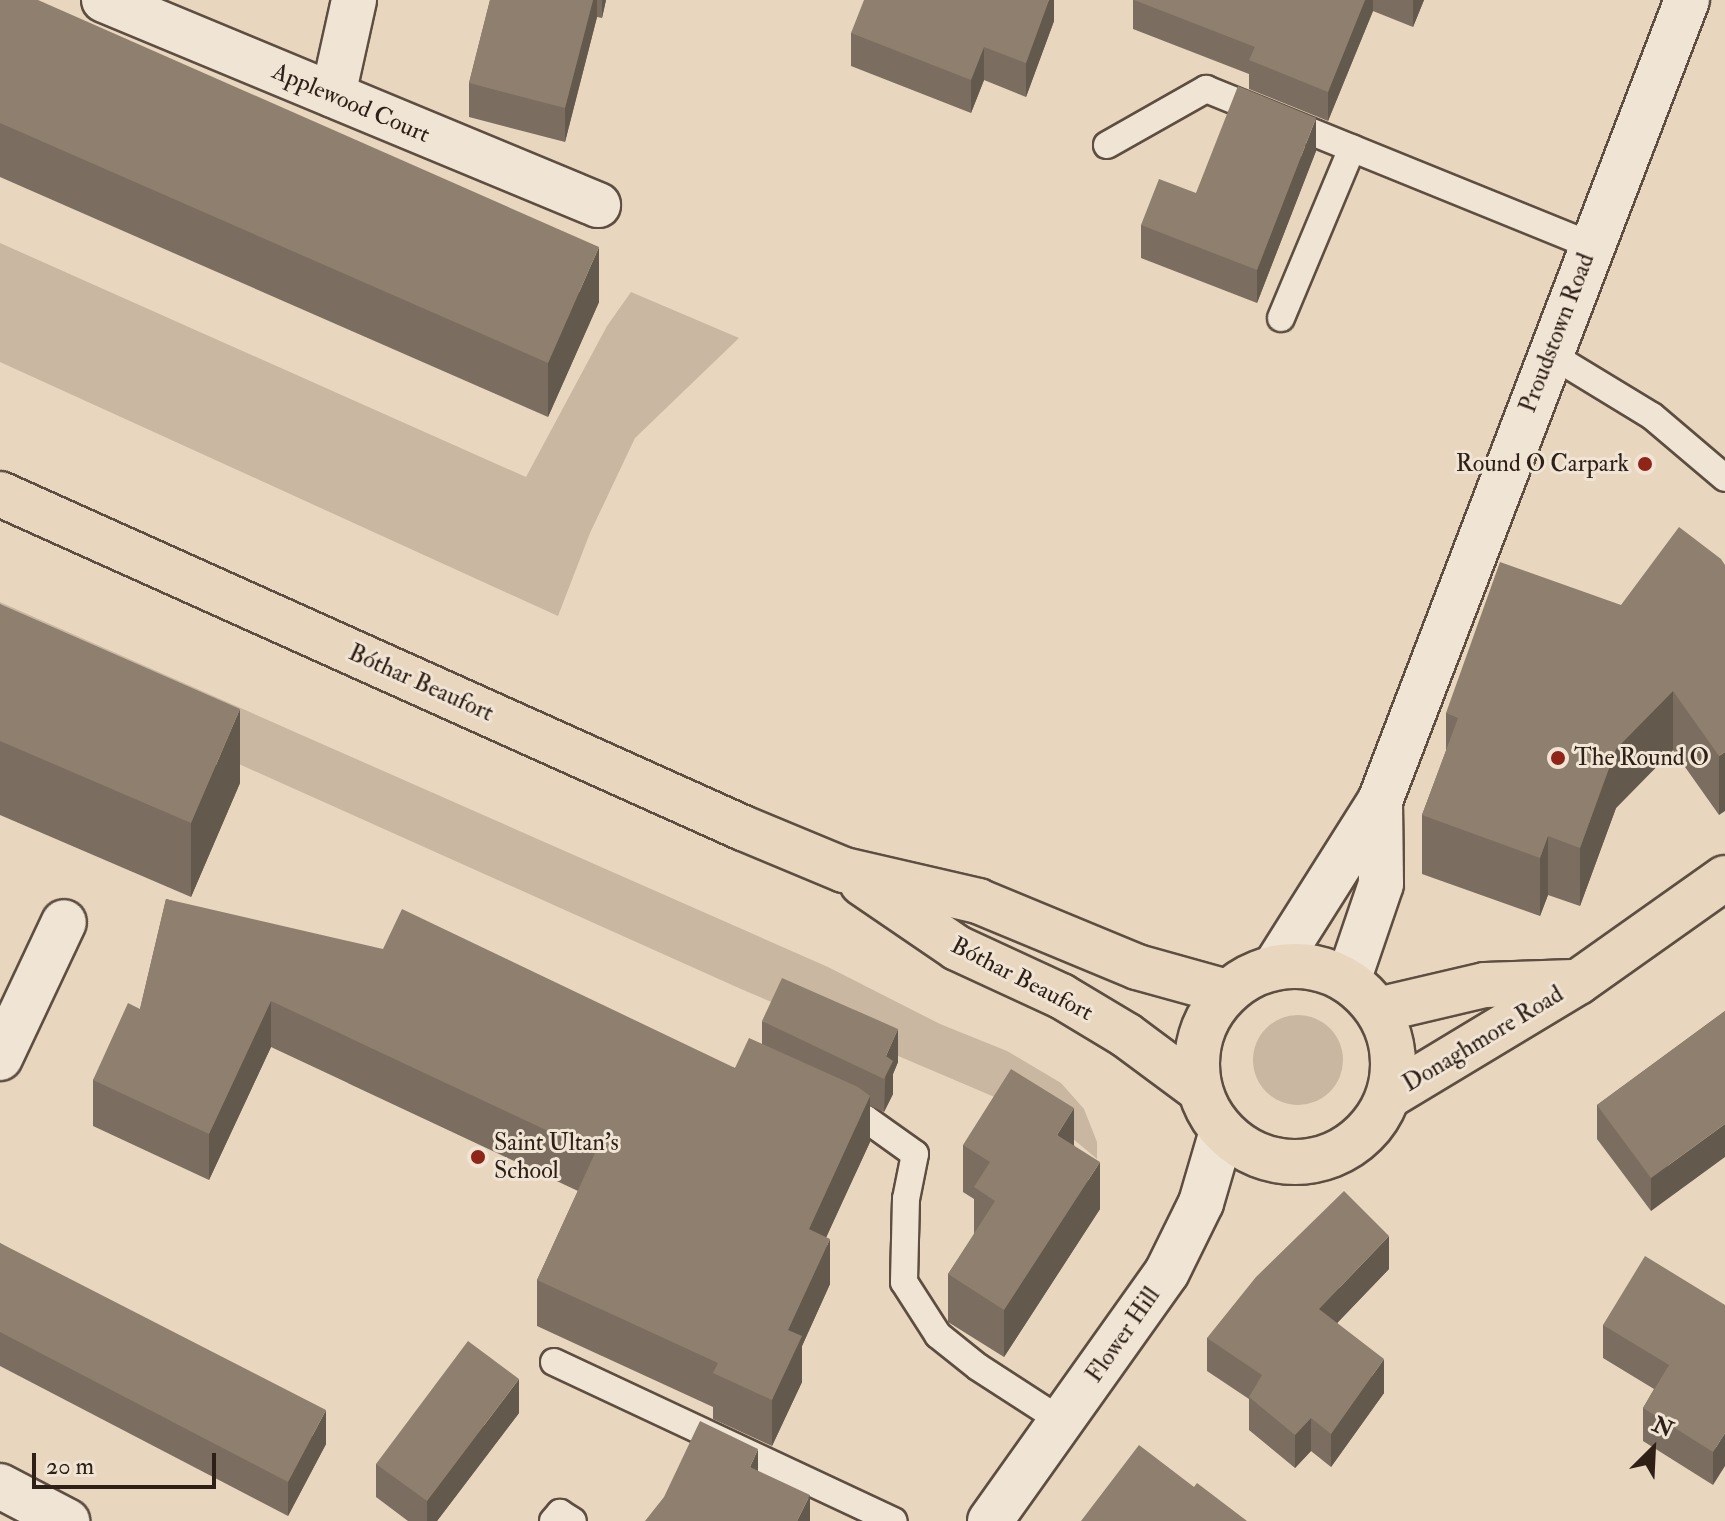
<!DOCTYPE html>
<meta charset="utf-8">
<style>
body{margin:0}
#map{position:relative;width:1725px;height:1521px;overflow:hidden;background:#e8d6be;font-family:"IM FELL Double Pica",serif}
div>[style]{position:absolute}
.green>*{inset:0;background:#c9b7a2}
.round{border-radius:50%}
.roads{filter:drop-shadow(2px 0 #5d4e41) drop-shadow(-2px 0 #5d4e41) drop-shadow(0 2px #5d4e41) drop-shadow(0 -2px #5d4e41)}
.lane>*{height:26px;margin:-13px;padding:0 13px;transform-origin:13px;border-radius:13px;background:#f0e4d5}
.street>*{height:44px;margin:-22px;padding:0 22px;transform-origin:22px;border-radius:22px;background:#f0e4d5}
.secondary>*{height:44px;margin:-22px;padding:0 22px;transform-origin:22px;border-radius:22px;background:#f0e4d5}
.primary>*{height:44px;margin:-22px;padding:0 22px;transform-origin:22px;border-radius:22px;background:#e8d6be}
.primary>.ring{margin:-22px;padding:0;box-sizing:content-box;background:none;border:44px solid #e8d6be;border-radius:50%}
.wall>*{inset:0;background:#7b6d5f}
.shaded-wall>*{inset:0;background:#64594d}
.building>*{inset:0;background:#8f7f6e}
.dots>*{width:22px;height:22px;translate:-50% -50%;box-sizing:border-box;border:4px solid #f0e4d5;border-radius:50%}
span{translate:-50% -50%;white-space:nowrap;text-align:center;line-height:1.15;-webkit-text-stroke:6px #f0e4d5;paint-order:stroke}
.street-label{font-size:24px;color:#2f2017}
.poi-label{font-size:24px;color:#2f2017}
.right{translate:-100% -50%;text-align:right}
.left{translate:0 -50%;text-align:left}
.north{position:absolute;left:1613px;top:1409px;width:80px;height:80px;-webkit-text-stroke:6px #f0e4d5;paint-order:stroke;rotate:24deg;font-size:22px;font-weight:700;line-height:32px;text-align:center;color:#2f2017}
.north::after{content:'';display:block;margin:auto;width:28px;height:36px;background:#2f2017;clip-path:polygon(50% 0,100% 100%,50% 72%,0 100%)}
.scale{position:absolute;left:32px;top:1453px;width:184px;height:36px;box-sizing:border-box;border:4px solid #2f2017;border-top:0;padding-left:10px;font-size:24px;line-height:28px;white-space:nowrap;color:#2f2017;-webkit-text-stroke:6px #f0e4d5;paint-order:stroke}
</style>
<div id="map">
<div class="green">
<div style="clip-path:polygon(0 243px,526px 477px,607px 326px,631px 292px,739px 338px,635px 438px,590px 533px,558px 616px,0 362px)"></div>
<div style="clip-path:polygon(0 602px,828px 967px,940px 1024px,1007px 1051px,1061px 1083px,1084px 1109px,1097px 1142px,1097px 1159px,1053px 1122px,741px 989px,0 657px)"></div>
<div class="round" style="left:1253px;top:1015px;width:90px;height:90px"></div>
</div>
<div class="roads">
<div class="lane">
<div style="left:1107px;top:145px;width:114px;rotate:-29.5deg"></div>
<div style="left:1206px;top:89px;width:415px;rotate:22.1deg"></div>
<div style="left:1281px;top:318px;width:184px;rotate:-67.3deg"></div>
<div style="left:1550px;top:354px;width:119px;rotate:31.3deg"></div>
<div style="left:1652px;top:416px;width:96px;rotate:40.3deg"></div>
<div style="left:841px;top:1108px;width:27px;rotate:24deg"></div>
<div style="left:866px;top:1119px;width:60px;rotate:35.5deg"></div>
<div style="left:915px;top:1154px;width:46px;rotate:101.3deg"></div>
<div style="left:906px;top:1199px;width:83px;rotate:91.4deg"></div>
<div style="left:904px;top:1282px;width:63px;rotate:57.3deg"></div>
<div style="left:938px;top:1335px;width:51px;rotate:38.7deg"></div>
<div style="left:978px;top:1367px;width:101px;rotate:32.9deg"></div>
<div style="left:554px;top:1362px;width:375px;rotate:25.1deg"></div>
<div style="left:553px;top:1521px;width:11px;rotate:-49deg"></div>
<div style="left:560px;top:1513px;width:15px;rotate:32deg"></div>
</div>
<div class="street">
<div style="left:104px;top:0;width:535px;rotate:22.54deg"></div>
<div style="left:333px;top:95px;width:97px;rotate:-77.5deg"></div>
<div style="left:0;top:1058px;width:150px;rotate:-64.8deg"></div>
<div style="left:0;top:1486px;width:76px;rotate:27.6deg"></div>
</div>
<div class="secondary">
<div style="left:1275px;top:967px;width:196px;rotate:-57.7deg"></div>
<div style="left:1380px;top:801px;width:858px;rotate:-69.03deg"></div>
<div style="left:1348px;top:981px;width:102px;rotate:-71.2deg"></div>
<div style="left:1381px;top:884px;width:83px;rotate:-90.7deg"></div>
<div style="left:990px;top:1521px;width:305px;rotate:-54.6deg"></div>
<div style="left:1167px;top:1272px;width:77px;rotate:-63.8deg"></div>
<div style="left:1201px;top:1203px;width:75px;rotate:-73.7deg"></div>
</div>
<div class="primary">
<div style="left:0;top:494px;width:815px;rotate:24.21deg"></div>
<div style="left:743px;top:828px;width:109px;rotate:22.6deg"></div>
<div style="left:844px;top:870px;width:138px;rotate:13deg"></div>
<div style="left:978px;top:901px;width:172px;rotate:22.5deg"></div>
<div style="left:1137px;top:967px;width:93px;rotate:15.5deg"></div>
<div style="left:862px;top:883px;width:115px;rotate:34.4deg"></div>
<div style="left:957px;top:948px;width:115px;rotate:24.8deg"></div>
<div style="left:1061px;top:996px;width:76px;rotate:31deg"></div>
<div style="left:1126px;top:1035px;width:92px;rotate:36.6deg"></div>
<div class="ring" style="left:1197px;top:966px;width:152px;height:152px"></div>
<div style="left:1378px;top:1010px;width:110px;rotate:-13.2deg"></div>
<div style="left:1485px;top:985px;width:88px;rotate:-2deg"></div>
<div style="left:1389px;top:1096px;width:221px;rotate:-31.1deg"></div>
<div style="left:1578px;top:982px;width:180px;rotate:-35.3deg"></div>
</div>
</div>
<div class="wall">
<div style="clip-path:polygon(0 0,599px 302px,548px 417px,0 177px)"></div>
<div style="clip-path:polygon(490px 0,606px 0,602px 18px,597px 17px,565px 142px,469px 117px,469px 83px)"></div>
<div style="clip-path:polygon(1054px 0,1054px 21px,1026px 97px,984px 80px,971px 113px,851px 66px,851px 33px)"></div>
<div style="clip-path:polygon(1133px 0,1424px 0,1413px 27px,1373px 11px,1328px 121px,1249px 89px,1249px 74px,1133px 29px)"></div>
<div style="clip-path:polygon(1316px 151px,1257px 303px,1141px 258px,1141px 225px,1196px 193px)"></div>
<div style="clip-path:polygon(1721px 559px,1719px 815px,1673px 750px,1616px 808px,1580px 906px,1548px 895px,1540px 916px,1422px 874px,1422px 815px,1446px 751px,1446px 713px)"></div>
<div style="clip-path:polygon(0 604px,240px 783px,191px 897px,0 815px)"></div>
<div style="clip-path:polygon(166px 899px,735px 1068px,762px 1044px,762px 1021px,898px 1062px,893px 1074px,893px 1094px,884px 1112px,870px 1106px,870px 1142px,826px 1237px,830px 1284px,802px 1346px,802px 1382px,772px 1446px,713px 1419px,713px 1407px,537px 1326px,537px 1280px,578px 1191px,271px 1047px,209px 1180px,93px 1126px,93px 1080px,140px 1009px)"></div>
<div style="clip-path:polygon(1725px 1011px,1651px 1211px,1597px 1139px,1597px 1105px)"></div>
<div style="clip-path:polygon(963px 1145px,1074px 1145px,1100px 1209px,1004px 1357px,948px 1322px,948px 1274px,974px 1235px,974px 1199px,963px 1192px)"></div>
<div style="clip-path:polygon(0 1243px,326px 1444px,288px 1516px,0 1366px)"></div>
<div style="clip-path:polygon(1389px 1269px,1337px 1323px,1384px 1393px,1331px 1467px,1311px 1451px,1295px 1468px,1249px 1430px,1249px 1399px,1207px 1371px,1207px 1338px)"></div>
<div style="clip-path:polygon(1725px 1305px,1713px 1485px,1643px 1441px,1643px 1408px,1654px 1389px,1603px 1358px,1603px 1325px)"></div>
<div style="clip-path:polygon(519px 1413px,437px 1521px,408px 1521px,376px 1497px,376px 1464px)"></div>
</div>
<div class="shaded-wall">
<div style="clip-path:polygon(593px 0,597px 0,597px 17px,565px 142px,565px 108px)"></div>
<div style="clip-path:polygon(602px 0,606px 0,602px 18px)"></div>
<div style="clip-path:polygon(1049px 0,1054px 0,1054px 21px,1026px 97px,1026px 63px)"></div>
<div style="clip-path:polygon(1365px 0,1373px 0,1373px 11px,1328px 121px,1328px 92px)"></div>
<div style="clip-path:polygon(1413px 0,1424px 0,1413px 27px)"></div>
<div style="clip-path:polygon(984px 47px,984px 80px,971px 113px,971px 80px)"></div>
<div style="clip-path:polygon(1316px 118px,1316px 151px,1257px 303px,1257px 270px)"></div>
<div style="clip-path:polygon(599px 247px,599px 302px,548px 417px,548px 363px)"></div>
<div style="clip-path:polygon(1673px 691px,1673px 750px,1616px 808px,1580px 906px,1580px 848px,1616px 749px)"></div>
<div style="clip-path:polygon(240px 709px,240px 783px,191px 897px,191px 823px)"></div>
<div style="clip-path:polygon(1725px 752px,1725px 811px,1719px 815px,1719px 756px)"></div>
<div style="clip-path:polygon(1548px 836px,1548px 895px,1540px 916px,1540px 858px)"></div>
<div style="clip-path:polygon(271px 1001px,271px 1047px,209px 1180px,209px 1134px)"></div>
<div style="clip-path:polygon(898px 1029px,898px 1062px,893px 1074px,893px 1094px,884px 1112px,886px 1056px)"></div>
<div style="clip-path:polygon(870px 1096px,870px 1142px,809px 1275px,809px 1229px)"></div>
<div style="clip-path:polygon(1074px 1108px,1074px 1155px,1057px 1135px)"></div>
<div style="clip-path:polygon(1725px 1124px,1725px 1157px,1651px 1211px,1651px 1178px)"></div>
<div style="clip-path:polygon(1100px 1162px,1100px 1209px,1004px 1357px,1004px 1310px)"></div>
<div style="clip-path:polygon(1389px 1236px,1389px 1269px,1319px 1342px,1319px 1309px)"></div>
<div style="clip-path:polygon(830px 1239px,830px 1284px,802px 1346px,802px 1382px,772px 1446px,772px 1400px,788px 1330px)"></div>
<div style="clip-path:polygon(1384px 1359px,1384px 1393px,1331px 1467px,1331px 1434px)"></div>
<div style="clip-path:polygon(519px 1379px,519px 1413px,437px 1521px,427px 1521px,427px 1501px)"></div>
<div style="clip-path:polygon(326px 1410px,326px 1444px,288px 1516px,288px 1482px)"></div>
<div style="clip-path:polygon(1311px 1418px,1311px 1451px,1295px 1468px,1295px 1435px)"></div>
<div style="clip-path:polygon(1725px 1433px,1725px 1466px,1713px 1485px,1713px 1452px)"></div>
<div style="clip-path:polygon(758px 1449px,758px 1475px,750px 1467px)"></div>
<div style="clip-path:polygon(810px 1495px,810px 1521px,797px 1521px)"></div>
</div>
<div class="building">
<div style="clip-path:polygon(0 0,38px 0,599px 247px,548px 363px,0 123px)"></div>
<div style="clip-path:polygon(490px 0,593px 0,565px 108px,469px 83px)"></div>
<div style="clip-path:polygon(864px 0,1049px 0,1026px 63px,984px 47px,971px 80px,851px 33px)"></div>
<div style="clip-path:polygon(1134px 0,1365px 0,1328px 92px,1249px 60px,1255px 47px)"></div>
<div style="clip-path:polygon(1238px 86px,1316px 118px,1257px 270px,1141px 225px,1159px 179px,1196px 193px)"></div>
<div style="clip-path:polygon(1679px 527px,1721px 559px,1725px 565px,1725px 752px,1719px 756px,1673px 691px,1616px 749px,1580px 848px,1548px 836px,1540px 858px,1422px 815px,1458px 718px,1446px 713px,1500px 562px,1621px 605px)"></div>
<div style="clip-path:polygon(0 604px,240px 709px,191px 823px,0 741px)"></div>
<div style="clip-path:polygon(166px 899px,383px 949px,402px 909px,735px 1068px,749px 1038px,858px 1087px,870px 1096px,809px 1229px,830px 1239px,788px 1330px,802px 1336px,772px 1400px,713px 1373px,718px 1363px,537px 1280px,595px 1153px,271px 1001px,209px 1134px,93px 1080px,128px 1003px,140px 1009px)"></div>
<div style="clip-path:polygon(782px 978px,898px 1029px,886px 1056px,893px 1061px,884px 1079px,762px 1021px)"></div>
<div style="clip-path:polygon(1725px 1011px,1725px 1124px,1651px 1178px,1597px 1105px)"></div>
<div style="clip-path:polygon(1011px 1069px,1074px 1108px,1057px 1135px,1100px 1162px,1004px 1310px,948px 1274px,995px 1201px,974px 1187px,990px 1162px,963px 1145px)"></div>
<div style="clip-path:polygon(1344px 1191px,1389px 1236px,1319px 1309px,1384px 1359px,1331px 1434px,1311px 1418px,1295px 1435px,1249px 1397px,1262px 1375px,1207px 1338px,1256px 1277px)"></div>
<div style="clip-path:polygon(0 1243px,326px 1410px,288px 1482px,0 1332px)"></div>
<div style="clip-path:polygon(1645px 1256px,1725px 1305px,1725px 1433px,1713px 1452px,1643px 1408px,1669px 1365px,1603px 1325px)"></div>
<div style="clip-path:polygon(468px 1341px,519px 1379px,427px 1501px,376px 1464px)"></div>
<div style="clip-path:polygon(700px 1421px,758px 1449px,750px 1467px,810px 1495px,797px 1521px,645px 1521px,664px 1497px)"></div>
<div style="clip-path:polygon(1139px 1445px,1194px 1487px,1197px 1483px,1247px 1521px,1081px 1521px)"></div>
</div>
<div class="dots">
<div style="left:1645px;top:464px;background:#8f2418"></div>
<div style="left:1558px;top:758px;background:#8f2418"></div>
<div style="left:478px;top:1157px;background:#8f2418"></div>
</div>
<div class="street-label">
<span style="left:351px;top:103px;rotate:23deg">Applewood Court</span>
<span style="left:1557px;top:333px;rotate:-69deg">Proudstown Road</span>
<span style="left:421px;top:683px;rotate:24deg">Bóthar Beaufort</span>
<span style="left:1022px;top:979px;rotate:27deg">Bóthar Beaufort</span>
<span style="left:1483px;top:1039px;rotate:-31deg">Donaghmore Road</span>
<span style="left:1123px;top:1335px;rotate:-55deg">Flower Hill</span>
</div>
<div class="poi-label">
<span class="right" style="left:1629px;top:464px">Round O Carpark</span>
<span class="left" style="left:1574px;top:758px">The Round O</span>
<span class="left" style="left:494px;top:1157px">Saint Ultan's<br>School</span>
</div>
<div class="north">N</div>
<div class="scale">20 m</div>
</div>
